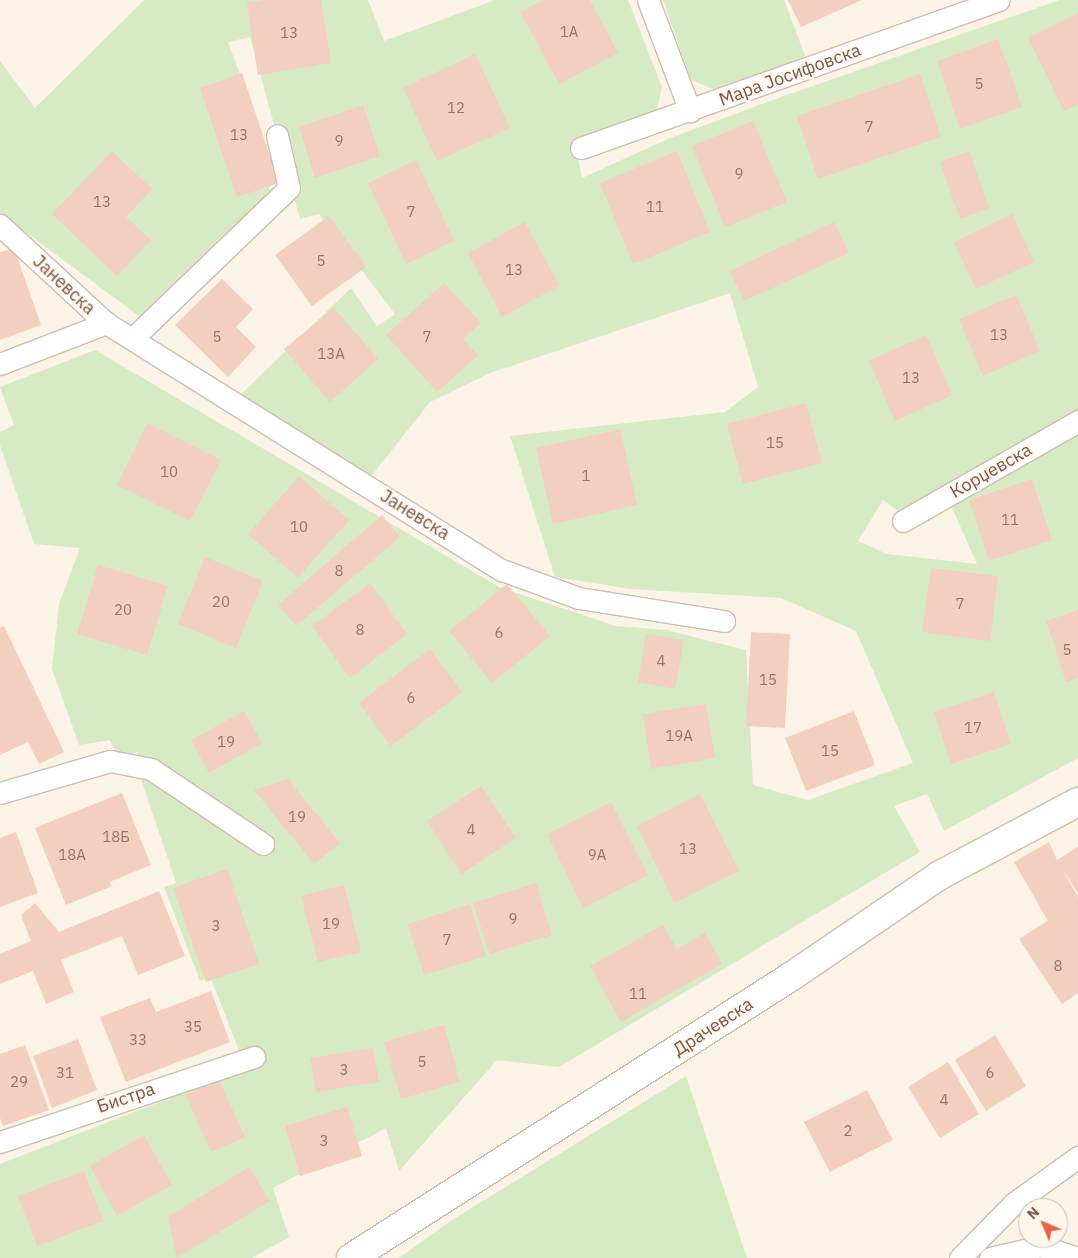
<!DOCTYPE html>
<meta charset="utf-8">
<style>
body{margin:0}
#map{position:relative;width:1078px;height:1258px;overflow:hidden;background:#fcf3e7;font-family:"IBM Plex Sans",sans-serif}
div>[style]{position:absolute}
.green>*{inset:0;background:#d6ebc4}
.building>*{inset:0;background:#f2cfbe}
.roads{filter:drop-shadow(1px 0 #d0bcaf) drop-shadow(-1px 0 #d0bcaf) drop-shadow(0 1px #d0bcaf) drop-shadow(0 -1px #d0bcaf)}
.service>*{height:21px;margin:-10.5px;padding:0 10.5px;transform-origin:10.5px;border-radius:10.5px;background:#fff}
.secondary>*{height:28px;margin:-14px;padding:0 14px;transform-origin:14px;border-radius:14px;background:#fff}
span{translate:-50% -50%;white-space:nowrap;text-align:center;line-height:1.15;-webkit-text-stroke:4.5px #fff7ed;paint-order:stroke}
.number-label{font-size:15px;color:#957568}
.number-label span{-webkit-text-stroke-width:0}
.street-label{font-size:18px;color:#76574b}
.north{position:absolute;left:1018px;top:1198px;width:50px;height:50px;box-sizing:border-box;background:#fff7ed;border:1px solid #c8b7ac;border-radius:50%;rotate:315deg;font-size:14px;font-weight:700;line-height:20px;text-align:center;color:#76574b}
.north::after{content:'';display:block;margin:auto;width:18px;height:22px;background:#e7644b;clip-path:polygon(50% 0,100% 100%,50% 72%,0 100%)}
</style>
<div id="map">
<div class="green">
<div style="clip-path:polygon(evenodd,144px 0,368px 0,384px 41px,495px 0,628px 0,662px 87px,655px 117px,578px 158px,582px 178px,670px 138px,784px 96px,1060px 0,1078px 0,1078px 758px,944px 831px,927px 794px,894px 806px,920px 852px,559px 1067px,497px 1060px,399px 1171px,386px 1128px,273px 1188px,289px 1237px,252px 1258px,0 1258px,0 1164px,232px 1074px,245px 1066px,210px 976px,200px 981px,164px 887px,176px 883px,139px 773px,137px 752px,119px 758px,110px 740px,79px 745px,52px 669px,59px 604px,80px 548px,34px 544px,0 445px,0 432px,14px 425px,0 387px,95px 350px,501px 588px,616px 626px,666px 630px,746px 650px,753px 785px,808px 800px,913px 763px,856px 631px,781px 598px,630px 589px,555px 577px,510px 436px,725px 412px,758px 387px,730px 293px,490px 373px,430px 402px,369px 479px,240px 395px,351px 288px,377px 326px,395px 314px,319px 214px,300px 219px,250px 37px,228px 42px,246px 91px,274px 209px,147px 322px,0 213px,0 61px,35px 108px,144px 0,883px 500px,911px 520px,949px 501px,977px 564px,887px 554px,858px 541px,883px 500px)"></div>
<div style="clip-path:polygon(663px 0,784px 0,806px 58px,713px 89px,691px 80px)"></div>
<div style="clip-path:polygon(686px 1076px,747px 1258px,399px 1258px,452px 1220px)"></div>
</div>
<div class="building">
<div style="clip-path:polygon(264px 0,321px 0,331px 63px,258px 75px,247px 3px)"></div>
<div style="clip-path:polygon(543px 0,590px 0,618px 53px,559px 84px,520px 12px)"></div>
<div style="clip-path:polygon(788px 0,862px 0,801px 27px)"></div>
<div style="clip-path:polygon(1078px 13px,1078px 104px,1064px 111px,1028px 38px)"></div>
<div style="clip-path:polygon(998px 39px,1022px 107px,960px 129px,937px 61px)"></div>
<div style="clip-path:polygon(475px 54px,510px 128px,437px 161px,403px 88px)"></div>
<div style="clip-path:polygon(242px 73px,279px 183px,237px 197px,200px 88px)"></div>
<div style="clip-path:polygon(920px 74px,941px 137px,818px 179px,797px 116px)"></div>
<div style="clip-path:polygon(363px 105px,380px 156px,315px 178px,299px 127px)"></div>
<div style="clip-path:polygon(753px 121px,787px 202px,725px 227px,692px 146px)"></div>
<div style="clip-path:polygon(112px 151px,152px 189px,126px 217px,151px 240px,117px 276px,52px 214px)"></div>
<div style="clip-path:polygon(677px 151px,710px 232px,633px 264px,600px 183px)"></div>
<div style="clip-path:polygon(969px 151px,989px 208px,960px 219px,940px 162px)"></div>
<div style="clip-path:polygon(416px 160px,454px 241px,406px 264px,368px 183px)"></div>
<div style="clip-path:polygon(1012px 214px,1034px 262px,976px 289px,954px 242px)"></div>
<div style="clip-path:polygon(329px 216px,366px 267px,312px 306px,275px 255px)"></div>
<div style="clip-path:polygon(525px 222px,559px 286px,502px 317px,468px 253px)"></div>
<div style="clip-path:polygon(834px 222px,849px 253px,744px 301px,730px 271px)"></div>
<div style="clip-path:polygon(14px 248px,41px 325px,0 340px,0 252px)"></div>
<div style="clip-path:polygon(222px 279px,253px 309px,236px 327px,256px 347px,228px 377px,175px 325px)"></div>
<div style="clip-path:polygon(444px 283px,481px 323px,463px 339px,478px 355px,437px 392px,386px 335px)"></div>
<div style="clip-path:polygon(1016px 295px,1040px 351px,983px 376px,959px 319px)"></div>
<div style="clip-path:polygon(334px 308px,378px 359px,330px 402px,284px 349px)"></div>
<div style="clip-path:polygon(926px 335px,952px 395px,895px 421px,869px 361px)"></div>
<div style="clip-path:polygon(806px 403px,822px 463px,743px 484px,727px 424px)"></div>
<div style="clip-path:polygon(147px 423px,221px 460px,190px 521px,117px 485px)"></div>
<div style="clip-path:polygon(620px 429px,637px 505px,553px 524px,536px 448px)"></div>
<div style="clip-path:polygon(299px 476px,349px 520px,298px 578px,248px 534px)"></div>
<div style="clip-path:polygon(1032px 479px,1052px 540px,989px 561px,969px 500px)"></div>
<div style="clip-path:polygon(382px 515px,400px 537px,296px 626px,278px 605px)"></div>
<div style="clip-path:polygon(205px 557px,263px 581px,236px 648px,178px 624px)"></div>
<div style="clip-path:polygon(98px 565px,168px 586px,147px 655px,77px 634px)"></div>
<div style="clip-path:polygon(931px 568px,998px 576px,990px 641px,922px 632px)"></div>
<div style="clip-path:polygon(370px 583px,407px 634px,350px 678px,312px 626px)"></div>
<div style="clip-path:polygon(507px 584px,550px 636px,492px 683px,449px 631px)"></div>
<div style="clip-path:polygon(1078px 610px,1078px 678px,1066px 682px,1046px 621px)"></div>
<div style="clip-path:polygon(4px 626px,64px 752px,39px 764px,28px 742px,0 755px,0 628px)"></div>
<div style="clip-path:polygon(751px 632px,790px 634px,785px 728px,746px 726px)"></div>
<div style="clip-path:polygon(646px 634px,684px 640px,675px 689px,638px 682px)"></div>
<div style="clip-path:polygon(430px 649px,462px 692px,391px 746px,359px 703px)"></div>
<div style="clip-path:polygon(994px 692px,1011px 744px,951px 764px,934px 712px)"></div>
<div style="clip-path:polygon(706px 704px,715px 758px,651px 769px,643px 714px)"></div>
<div style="clip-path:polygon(244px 711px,262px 743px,209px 773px,191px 740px)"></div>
<div style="clip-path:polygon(854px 711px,875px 765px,806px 791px,785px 738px)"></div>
<div style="clip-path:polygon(288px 779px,340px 843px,314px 864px,254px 790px)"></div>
<div style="clip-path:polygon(481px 786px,516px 838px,461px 874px,427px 821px)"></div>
<div style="clip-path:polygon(122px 793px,151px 865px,109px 882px,112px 886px,66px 905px,35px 828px)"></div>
<div style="clip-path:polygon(700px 794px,739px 871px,674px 903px,637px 826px)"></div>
<div style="clip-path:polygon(611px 802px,648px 875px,583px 908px,547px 834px)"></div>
<div style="clip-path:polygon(16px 832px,38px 893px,0 907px,0 838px)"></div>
<div style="clip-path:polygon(1049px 842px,1057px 860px,1078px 847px,1078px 893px,1062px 869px,1078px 897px,1078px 993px,1062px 1004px,1019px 939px,1048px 921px,1014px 862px)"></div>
<div style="clip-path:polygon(227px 869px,259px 964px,206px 982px,173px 888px)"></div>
<div style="clip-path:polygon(536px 883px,552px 935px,490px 954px,473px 903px)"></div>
<div style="clip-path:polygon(344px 885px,361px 952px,318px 962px,301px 896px)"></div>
<div style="clip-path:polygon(159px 891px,185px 956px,138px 975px,122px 936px,61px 960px,74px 992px,46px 1004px,33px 971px,0 984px,0 954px,31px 941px,21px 915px,35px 903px,59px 932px)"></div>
<div style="clip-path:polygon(470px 904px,486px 956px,424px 975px,408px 924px)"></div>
<div style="clip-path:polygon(663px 925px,677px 949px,705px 933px,722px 964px,621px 1022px,590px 966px)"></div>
<div style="clip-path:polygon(211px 991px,230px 1042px,126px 1082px,100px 1017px,150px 998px,156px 1012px)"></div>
<div style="clip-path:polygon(444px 1025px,460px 1082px,401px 1099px,384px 1042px)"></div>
<div style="clip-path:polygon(995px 1035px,1026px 1086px,986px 1111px,955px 1060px)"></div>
<div style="clip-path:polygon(78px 1039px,97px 1090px,52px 1108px,33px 1056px)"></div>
<div style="clip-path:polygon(25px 1045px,49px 1110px,3px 1126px,0 1118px,0 1054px)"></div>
<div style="clip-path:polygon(373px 1048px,379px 1082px,316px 1092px,310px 1058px)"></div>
<div style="clip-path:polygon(948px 1062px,979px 1114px,940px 1138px,908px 1087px)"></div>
<div style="clip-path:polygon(219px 1080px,245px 1137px,211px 1152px,186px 1095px)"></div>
<div style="clip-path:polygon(867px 1090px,893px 1140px,830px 1172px,804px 1122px)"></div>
<div style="clip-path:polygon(347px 1107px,362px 1156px,300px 1176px,285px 1126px)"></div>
<div style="clip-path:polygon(144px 1135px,172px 1185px,117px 1216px,90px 1166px)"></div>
<div style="clip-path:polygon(249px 1167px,270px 1201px,177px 1258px,168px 1217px)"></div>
<div style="clip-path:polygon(84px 1171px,103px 1221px,37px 1246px,18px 1196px)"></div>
</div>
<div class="roads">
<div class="service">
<div style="left:648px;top:0;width:119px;rotate:69.3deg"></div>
<div style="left:581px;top:148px;width:443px;rotate:-19.5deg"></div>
<div style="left:0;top:225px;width:144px;rotate:42.8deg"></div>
<div style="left:106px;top:323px;width:467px;rotate:32deg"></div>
<div style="left:502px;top:570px;width:82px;rotate:20deg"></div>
<div style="left:579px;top:598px;width:147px;rotate:9deg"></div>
<div style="left:133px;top:338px;width:216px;rotate:-43.9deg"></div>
<div style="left:289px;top:188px;width:54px;rotate:-102.8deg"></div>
<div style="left:0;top:364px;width:114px;rotate:-21.1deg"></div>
<div style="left:903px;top:521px;width:202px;rotate:-29.7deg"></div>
<div style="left:0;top:793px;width:115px;rotate:-16.2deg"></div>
<div style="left:110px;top:761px;width:42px;rotate:11deg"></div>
<div style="left:151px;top:769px;width:135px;rotate:33.8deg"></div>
<div style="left:0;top:1142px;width:268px;rotate:-18.5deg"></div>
<div style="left:960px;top:1258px;width:77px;rotate:-45.5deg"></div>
<div style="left:1014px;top:1203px;width:79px;rotate:-35.7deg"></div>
<div style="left:990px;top:1258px;width:52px;rotate:-13.2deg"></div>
<div style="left:1041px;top:1246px;width:38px;rotate:18deg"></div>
</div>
<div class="secondary">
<div style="left:351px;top:1258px;width:523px;rotate:-32.6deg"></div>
<div style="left:792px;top:976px;width:179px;rotate:-34.3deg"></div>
<div style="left:940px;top:875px;width:156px;rotate:-27.9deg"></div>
</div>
</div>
<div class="number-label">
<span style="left:569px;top:32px">1А</span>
<span style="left:289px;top:33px">13</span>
<span style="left:979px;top:84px">5</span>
<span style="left:456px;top:108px">12</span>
<span style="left:869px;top:127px">7</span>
<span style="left:239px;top:135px">13</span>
<span style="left:339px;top:141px">9</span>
<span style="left:739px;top:174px">9</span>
<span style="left:102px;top:202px">13</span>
<span style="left:655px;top:207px">11</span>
<span style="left:411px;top:212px">7</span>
<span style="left:321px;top:261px">5</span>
<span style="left:514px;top:270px">13</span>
<span style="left:999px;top:335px">13</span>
<span style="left:217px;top:337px">5</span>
<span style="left:427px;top:337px">7</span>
<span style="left:331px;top:354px">13А</span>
<span style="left:911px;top:378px">13</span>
<span style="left:775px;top:443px">15</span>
<span style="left:169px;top:472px">10</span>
<span style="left:586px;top:476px">1</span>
<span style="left:1010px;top:520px">11</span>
<span style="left:299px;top:527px">10</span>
<span style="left:339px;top:571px">8</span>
<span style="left:221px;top:602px">20</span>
<span style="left:960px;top:604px">7</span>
<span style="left:123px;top:610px">20</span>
<span style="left:360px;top:630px">8</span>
<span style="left:499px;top:633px">6</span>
<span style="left:1067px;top:650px">5</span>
<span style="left:661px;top:661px">4</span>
<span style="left:768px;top:680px">15</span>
<span style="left:411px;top:698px">6</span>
<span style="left:973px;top:728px">17</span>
<span style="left:679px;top:736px">19А</span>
<span style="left:226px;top:742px">19</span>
<span style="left:830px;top:751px">15</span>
<span style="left:297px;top:817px">19</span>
<span style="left:471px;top:830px">4</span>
<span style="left:116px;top:837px">18Б</span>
<span style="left:688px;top:849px">13</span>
<span style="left:72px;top:855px">18А</span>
<span style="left:597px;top:855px">9А</span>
<span style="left:513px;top:919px">9</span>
<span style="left:331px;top:924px">19</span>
<span style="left:216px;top:926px">3</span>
<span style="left:447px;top:940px">7</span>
<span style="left:1058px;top:966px">8</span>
<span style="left:638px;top:994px">11</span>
<span style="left:193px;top:1027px">35</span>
<span style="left:138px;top:1040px">33</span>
<span style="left:422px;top:1062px">5</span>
<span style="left:344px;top:1070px">3</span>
<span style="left:65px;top:1073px">31</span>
<span style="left:990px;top:1073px">6</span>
<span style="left:19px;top:1082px">29</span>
<span style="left:944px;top:1100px">4</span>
<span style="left:848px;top:1131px">2</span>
<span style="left:324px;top:1141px">3</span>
</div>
<div class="street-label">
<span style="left:790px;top:75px;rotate:-20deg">Мара Јосифовска</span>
<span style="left:64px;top:285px;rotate:43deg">Јаневска</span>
<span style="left:991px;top:471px;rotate:-30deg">Корџевска</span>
<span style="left:415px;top:515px;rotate:32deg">Јаневска</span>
<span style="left:713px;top:1027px;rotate:-33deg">Драчевска</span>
<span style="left:126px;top:1098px;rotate:-19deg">Бистра</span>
</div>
<div class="north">N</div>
</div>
